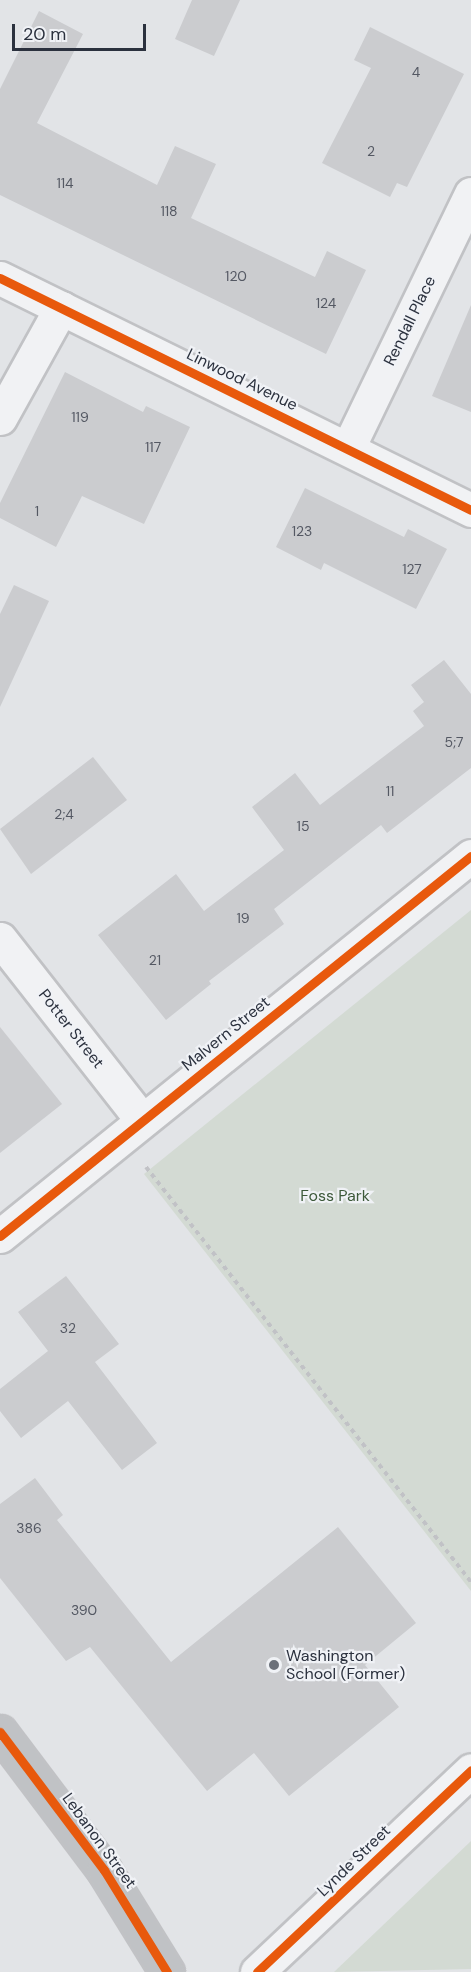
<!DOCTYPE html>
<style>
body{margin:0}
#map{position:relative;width:471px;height:1972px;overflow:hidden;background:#e2e4e7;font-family:"DM Sans",sans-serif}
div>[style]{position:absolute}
.green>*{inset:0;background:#d3dad3}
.building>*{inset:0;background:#cbcccf}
.path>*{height:4px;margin-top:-2px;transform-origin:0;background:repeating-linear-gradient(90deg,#c1c2c6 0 4.5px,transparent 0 9px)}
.roads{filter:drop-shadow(2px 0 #c1c2c5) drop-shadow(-2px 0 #c1c2c5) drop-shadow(0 2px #c1c2c5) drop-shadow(0 -2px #c1c2c5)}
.minor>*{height:33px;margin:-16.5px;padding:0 16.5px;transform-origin:16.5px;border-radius:16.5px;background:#f1f2f4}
.secondary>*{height:33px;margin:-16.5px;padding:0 16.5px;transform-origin:16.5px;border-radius:16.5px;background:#c0c2c5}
.cycleway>*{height:9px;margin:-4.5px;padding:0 4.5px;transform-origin:4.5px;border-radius:4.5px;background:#e8590c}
.dots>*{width:16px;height:16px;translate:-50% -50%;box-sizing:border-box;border:3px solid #f0f2f6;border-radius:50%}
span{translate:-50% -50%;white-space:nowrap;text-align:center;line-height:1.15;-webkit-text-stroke:4.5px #f0f2f6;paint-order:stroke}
.number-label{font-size:14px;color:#545863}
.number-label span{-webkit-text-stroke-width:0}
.street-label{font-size:16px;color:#2b313e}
.park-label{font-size:16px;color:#3d593a}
.poi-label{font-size:16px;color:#2b313e}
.left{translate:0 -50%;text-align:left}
.scale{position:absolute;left:12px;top:24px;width:134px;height:27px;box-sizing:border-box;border:3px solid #2b313e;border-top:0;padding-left:8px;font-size:18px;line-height:21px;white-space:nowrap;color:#2b313e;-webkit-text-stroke:4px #f0f2f6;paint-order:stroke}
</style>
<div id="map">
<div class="green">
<div style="clip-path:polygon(471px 910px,471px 1591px,144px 1174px)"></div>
<div style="clip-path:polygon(471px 1841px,471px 1969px,334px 1972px)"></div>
</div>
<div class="building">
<div style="clip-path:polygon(192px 0,240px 0,214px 56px,175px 39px)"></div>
<div style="clip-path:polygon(39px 11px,83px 34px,37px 123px,157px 185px,175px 146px,216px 164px,191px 218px,315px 277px,327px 251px,366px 270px,326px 354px,0 195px,0 89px)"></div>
<div style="clip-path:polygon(370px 27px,464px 74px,407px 187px,397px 183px,390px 197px,322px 163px,371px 68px,354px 60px)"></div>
<div style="clip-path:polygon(471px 305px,471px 412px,432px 396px)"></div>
<div style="clip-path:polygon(65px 372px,143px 412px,146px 406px,190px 427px,144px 524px,82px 496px,56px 547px,0 518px,0 503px)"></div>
<div style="clip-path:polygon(305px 488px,404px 537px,408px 529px,447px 549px,416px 609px,324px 563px,321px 570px,276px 547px)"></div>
<div style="clip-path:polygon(14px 585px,49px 601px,0 707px,0 614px)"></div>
<div style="clip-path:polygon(444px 660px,471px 694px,471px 768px,387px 833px,381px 825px,274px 909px,284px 924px,209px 981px,211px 984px,166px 1020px,98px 935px,176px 874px,204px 911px,284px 850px,252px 807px,295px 773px,320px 805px,424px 726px,413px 711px,424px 702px,411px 685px)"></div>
<div style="clip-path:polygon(93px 757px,127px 800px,31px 874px,0 829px)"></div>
<div style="clip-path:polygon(0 1027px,62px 1104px,0 1153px)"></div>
<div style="clip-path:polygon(66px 1276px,119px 1344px,95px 1362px,157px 1443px,122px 1470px,68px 1401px,21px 1438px,0 1411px,0 1389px,48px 1351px,18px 1312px)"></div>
<div style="clip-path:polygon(35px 1478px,63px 1515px,57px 1520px,171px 1662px,338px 1527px,416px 1623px,365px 1665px,399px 1707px,289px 1796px,254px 1753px,207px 1791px,90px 1647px,66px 1661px,0 1578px,0 1504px)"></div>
</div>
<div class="path">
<div style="left:146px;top:1167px;width:527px;rotate:51.93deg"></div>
</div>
<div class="roads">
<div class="minor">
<div style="left:0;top:278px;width:525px;rotate:26.22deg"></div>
<div style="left:0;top:418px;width:126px;rotate:-61deg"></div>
<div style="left:348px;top:448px;width:282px;rotate:-64.2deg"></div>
<div style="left:0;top:939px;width:230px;rotate:51.9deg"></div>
<div style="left:0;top:1236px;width:605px;rotate:-38.9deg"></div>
<div style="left:257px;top:1972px;width:294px;rotate:-43.3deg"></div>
</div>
<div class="secondary">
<div style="left:0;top:1732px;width:173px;rotate:53deg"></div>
<div style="left:104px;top:1870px;width:120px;rotate:58.3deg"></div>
</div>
</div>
<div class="cycleway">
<div style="left:0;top:278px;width:525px;rotate:26.22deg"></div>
<div style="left:0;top:1236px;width:605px;rotate:-38.9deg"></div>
<div style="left:0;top:1732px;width:173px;rotate:53deg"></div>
<div style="left:104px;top:1870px;width:120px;rotate:58.3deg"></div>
<div style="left:257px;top:1972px;width:294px;rotate:-43.3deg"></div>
</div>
<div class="dots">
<div style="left:274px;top:1665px;background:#6b7079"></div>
</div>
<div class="number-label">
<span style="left:416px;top:72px">4</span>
<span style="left:371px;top:151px">2</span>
<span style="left:65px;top:183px">114</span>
<span style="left:169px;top:211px">118</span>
<span style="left:236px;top:276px">120</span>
<span style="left:326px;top:303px">124</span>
<span style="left:80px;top:417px">119</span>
<span style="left:153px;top:447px">117</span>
<span style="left:37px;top:511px">1</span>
<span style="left:302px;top:531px">123</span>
<span style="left:412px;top:569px">127</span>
<span style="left:454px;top:742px">5;7</span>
<span style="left:390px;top:791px">11</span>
<span style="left:64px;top:814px">2;4</span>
<span style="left:303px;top:826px">15</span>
<span style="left:243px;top:918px">19</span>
<span style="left:155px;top:960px">21</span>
<span style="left:68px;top:1328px">32</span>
<span style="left:29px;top:1528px">386</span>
<span style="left:84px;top:1610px">390</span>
</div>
<div class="street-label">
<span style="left:410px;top:321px;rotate:-64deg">Rendall Place</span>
<span style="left:242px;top:380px;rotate:26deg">Linwood Avenue</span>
<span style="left:71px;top:1029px;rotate:52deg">Potter Street</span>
<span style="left:226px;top:1034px;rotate:-39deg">Malvern Street</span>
<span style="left:99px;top:1841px;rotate:54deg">Lebanon Street</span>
<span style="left:354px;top:1861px;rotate:-44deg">Lynde Street</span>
</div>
<div class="park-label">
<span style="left:335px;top:1196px">Foss Park</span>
</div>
<div class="poi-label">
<span class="left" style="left:286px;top:1665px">Washington<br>School (Former)</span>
</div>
<div class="scale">20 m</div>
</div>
